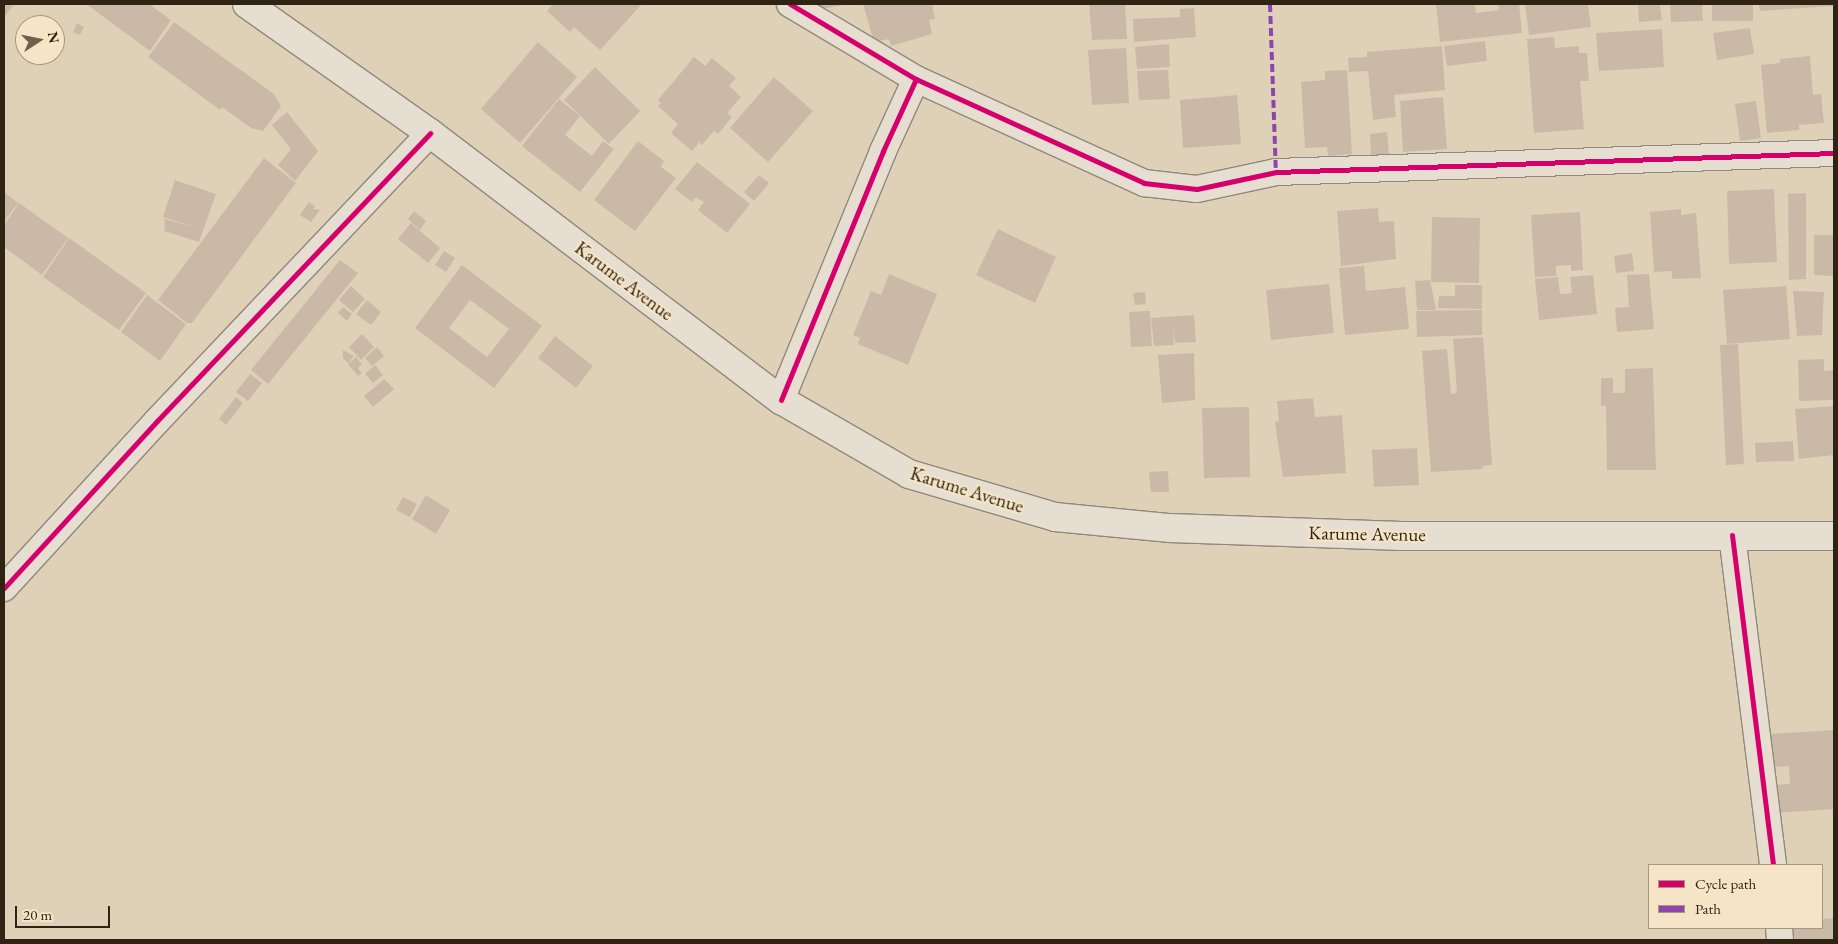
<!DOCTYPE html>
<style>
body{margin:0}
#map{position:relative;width:1838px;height:944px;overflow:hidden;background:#dfd1b8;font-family:"EB Garamond",serif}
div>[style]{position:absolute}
.building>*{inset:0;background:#cbb9a8}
.roads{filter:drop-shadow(1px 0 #928879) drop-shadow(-1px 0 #928879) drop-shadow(0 1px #928879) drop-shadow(0 -1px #928879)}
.minor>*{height:26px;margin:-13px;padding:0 13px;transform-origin:13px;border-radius:13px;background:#e5ded1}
.secondary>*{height:28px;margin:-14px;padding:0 14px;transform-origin:14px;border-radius:14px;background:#e5ded1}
.quiet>*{height:4px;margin-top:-2px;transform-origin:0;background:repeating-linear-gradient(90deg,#8e44ad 0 8px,transparent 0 12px)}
.cycleway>*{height:5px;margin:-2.5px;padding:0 2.5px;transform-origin:2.5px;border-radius:2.5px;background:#d6006c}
span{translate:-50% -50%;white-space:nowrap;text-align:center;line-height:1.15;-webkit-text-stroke:4.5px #f5e4c6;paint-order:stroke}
.street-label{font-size:19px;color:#2f2314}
.frame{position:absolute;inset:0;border:5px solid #2f2314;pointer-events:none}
.legend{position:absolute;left:1648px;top:864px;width:175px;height:65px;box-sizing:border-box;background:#f5e4c6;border:1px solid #a6977f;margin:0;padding:6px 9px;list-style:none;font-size:15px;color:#2f2314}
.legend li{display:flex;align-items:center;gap:10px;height:25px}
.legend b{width:25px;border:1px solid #a6977f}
.north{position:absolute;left:15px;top:15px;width:50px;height:50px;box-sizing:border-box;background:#f5e4c6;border:1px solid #a6977f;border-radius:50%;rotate:79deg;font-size:14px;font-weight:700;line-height:20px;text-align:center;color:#2f2314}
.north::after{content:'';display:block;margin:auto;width:18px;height:22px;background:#6d604d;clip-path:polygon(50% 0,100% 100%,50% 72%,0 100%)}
.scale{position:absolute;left:15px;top:906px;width:95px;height:22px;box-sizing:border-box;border:2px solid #2f2314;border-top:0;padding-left:6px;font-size:15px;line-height:18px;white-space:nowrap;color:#2f2314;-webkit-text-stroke:4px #f5e4c6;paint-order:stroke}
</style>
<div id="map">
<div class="building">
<div style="clip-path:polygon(4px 4px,14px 4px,4px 18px)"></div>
<div style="clip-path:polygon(86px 4px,149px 4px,171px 20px,150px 51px)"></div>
<div style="clip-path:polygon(553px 4px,642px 4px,600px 50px,574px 27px,570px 32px,547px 11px)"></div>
<div style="clip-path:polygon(815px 4px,843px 4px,843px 5px,816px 10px)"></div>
<div style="clip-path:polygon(863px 4px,932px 4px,935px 19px,929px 20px,932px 34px,891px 46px,889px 39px,874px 42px)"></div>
<div style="clip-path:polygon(1089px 4px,1125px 4px,1127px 39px,1092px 40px)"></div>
<div style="clip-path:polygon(1436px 4px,1475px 4px,1476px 13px,1499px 10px,1498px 4px,1519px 4px,1522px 33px,1440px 42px)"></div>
<div style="clip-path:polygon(1525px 4px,1588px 4px,1591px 27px,1529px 35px)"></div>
<div style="clip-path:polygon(1638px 4px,1660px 4px,1662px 20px,1639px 22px)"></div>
<div style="clip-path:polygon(1670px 4px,1702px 4px,1703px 21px,1671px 22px)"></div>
<div style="clip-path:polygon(1712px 4px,1753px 4px,1753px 21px,1712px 21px)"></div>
<div style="clip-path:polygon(1759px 4px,1834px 4px,1834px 6px,1760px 11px)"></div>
<div style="clip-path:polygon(1194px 8px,1196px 37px,1134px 42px,1133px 19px,1180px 17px,1180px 9px)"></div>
<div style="clip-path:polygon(174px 22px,274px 94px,281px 106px,263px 131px,251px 128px,222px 107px,220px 110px,148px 57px)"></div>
<div style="clip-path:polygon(77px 23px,84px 27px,80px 35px,73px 32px)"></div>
<div style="clip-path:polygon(1750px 28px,1754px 54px,1717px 60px,1713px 33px)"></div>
<div style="clip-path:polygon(1662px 29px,1664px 67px,1599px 71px,1596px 33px)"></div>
<div style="clip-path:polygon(1554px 37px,1555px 48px,1579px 46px,1579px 53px,1587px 53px,1589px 81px,1580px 81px,1584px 129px,1534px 133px,1527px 39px)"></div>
<div style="clip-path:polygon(1485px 41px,1487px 61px,1447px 66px,1444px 46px)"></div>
<div style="clip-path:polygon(538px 42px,577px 77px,520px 143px,481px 109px)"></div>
<div style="clip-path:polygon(1169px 44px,1170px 67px,1137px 69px,1135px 47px)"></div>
<div style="clip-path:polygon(1442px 46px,1445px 90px,1394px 95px,1396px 117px,1373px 120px,1368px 71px,1349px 72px,1348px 58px,1367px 57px,1367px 52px)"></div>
<div style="clip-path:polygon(1126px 48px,1129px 103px,1092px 105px,1088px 50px)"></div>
<div style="clip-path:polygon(1810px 56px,1813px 95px,1821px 94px,1824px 123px,1799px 125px,1799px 130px,1767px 133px,1761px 65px,1780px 63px,1780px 59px)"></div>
<div style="clip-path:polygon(694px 57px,705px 66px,712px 58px,736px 78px,729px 86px,741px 97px,727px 113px,732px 117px,718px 134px,714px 131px,702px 145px,696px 139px,699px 143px,692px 151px,671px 133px,678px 124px,658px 106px,661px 103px,658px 100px)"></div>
<div style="clip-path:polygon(595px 67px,640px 111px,609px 144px,564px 100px)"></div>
<div style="clip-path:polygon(1168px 70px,1170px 99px,1139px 100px,1137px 71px)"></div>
<div style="clip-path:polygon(1347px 70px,1352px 154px,1328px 156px,1327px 147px,1305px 148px,1301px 82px,1325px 80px,1325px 71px)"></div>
<div style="clip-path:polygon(774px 77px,813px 111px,768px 162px,730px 128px)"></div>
<div style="clip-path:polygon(1237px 95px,1241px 144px,1183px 148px,1180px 100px)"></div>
<div style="clip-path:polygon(1443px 97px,1447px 149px,1403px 152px,1400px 101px)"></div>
<div style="clip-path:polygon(559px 99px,580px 116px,565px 135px,592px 156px,603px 141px,614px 149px,580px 192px,522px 146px)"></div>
<div style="clip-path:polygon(1756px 101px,1761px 138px,1740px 141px,1735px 104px)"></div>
<div style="clip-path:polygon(287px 112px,318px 151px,295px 181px,278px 165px,291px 149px,272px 125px)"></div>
<div style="clip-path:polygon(1387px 132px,1389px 155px,1371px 156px,1370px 134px)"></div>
<div style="clip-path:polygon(638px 141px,664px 161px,661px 167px,676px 178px,635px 231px,594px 200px)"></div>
<div style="clip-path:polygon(264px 158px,296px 183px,192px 323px,187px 323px,158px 300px)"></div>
<div style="clip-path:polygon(697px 162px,750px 204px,727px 233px,698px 210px,704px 202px,696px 197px,692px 202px,675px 189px)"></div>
<div style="clip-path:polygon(759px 175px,769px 183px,754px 201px,744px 192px)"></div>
<div style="clip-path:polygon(175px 180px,216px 194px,199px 242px,164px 231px,165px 219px,198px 228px,163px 217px)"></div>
<div style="clip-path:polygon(1774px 189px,1777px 262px,1729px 264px,1727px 191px)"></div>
<div style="clip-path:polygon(4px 192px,18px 203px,4px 221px)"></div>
<div style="clip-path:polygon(1806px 193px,1806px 279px,1789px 280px,1788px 194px)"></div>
<div style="clip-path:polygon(309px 202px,315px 206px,313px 209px,320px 210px,311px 222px,300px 215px)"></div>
<div style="clip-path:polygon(19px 203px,68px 238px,42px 275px,4px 247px,4px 225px)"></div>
<div style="clip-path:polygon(1378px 208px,1379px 222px,1394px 221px,1396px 259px,1341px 266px,1337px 211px)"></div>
<div style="clip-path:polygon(1681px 209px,1681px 215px,1696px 213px,1701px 278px,1672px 279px,1672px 271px,1654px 272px,1650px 212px)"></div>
<div style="clip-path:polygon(414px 211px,426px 221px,420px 230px,408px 219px)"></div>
<div style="clip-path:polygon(1580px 212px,1583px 270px,1571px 271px,1571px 265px,1556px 266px,1556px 276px,1535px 277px,1531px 215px)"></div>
<div style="clip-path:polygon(1432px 217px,1480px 218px,1479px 283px,1431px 282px)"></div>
<div style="clip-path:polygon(411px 223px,440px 248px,428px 263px,398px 239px)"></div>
<div style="clip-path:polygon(998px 229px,1056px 257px,1035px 303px,976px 275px)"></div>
<div style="clip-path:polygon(1814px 235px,1834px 235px,1834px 276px,1814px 275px)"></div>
<div style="clip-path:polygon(69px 238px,146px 293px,119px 330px,43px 277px)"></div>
<div style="clip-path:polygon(444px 251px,455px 258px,446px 272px,435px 265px)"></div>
<div style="clip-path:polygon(1632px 253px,1634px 271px,1616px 273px,1614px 256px)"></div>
<div style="clip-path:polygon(340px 260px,358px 273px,268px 384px,251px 370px)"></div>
<div style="clip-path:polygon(evenodd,462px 265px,542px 326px,494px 388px,415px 328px,462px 265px,470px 300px,509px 329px,487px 357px,449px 328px,470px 300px)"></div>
<div style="clip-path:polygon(1364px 266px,1366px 291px,1405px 287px,1409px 329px,1345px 335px,1339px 268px)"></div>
<div style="clip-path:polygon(889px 274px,937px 294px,908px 365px,858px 344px,860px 338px,853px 335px,871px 291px,881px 295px)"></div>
<div style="clip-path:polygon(1649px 274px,1654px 329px,1617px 332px,1615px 308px,1629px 307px,1627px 275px)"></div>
<div style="clip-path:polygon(1593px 275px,1597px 314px,1539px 320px,1535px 279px,1558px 277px,1560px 294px,1572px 293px,1570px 277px)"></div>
<div style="clip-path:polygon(1430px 280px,1436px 310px,1417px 310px,1415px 281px)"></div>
<div style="clip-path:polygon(1329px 284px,1334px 333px,1271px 340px,1266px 290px)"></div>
<div style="clip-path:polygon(1455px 285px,1482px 285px,1482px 309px,1438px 308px,1439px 296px,1455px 296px)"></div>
<div style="clip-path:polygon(351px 286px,365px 299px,353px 312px,339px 300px)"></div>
<div style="clip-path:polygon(1786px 286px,1790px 339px,1727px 344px,1723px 290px)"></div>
<div style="clip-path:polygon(1793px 291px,1824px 292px,1822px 335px,1797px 336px)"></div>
<div style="clip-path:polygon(1145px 292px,1146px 304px,1135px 305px,1133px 293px)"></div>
<div style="clip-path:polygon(147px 295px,186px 324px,160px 361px,121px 332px)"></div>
<div style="clip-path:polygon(367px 300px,381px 312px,371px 325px,356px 314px)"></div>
<div style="clip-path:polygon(343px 307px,352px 314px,347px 321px,338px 313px)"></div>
<div style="clip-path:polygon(1482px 310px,1482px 335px,1417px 337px,1416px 311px)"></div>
<div style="clip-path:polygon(1150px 311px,1152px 346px,1131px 347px,1129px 312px)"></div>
<div style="clip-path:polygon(1194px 315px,1196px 342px,1175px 343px,1173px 327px,1174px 345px,1154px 346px,1151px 318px)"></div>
<div style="clip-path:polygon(362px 334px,374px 347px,361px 360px,349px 347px)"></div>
<div style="clip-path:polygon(555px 336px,593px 366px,576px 388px,538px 358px)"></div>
<div style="clip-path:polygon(1483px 337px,1492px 465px,1482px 466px,1483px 469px,1431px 472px,1422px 351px,1447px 349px,1451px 394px,1457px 393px,1453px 339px)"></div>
<div style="clip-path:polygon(1738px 344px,1744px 464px,1726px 465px,1720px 345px)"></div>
<div style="clip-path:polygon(377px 347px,384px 356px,372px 366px,365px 358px)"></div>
<div style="clip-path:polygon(343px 350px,354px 356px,348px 363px,343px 358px)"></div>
<div style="clip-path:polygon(1194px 353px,1195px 400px,1162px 403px,1158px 355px)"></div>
<div style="clip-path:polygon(356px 357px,362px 364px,358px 368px,362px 373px,358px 376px,348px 364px)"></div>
<div style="clip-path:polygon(1824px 359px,1824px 371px,1834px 370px,1834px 400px,1799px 401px,1798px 360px)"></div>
<div style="clip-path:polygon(375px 365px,383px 375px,373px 383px,365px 374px)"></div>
<div style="clip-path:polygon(1653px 368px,1656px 470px,1607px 470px,1606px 406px,1601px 406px,1601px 378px,1613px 378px,1613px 393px,1625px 393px,1625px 369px)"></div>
<div style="clip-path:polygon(250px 374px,262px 383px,248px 401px,236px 392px)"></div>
<div style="clip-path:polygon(384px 379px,394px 389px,373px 407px,364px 396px)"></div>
<div style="clip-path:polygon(236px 397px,243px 403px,226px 425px,219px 419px)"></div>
<div style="clip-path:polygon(1313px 398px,1315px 417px,1342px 415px,1346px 473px,1283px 477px,1275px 422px,1279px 421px,1277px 401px)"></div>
<div style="clip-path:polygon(1834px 406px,1834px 455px,1799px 459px,1795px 409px)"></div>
<div style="clip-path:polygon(1249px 407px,1250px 477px,1204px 478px,1202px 408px)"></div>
<div style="clip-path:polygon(1793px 441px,1794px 461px,1756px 462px,1755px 443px)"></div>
<div style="clip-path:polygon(1417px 448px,1419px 485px,1374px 487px,1372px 450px)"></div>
<div style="clip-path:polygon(1168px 471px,1169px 492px,1151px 492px,1149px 472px)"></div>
<div style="clip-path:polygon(426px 495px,450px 510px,436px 534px,412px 519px)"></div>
<div style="clip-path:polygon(403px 497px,417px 504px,410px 517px,396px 510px)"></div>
<div style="clip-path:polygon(1834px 730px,1834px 809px,1776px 813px,1774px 785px,1790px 784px,1789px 766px,1773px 767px,1770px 734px)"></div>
<div style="clip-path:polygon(1834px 918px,1834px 940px,1791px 940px,1790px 928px,1822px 928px,1822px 919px)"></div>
</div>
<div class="roads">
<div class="minor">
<div style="left:790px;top:4px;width:147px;rotate:30.8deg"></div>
<div style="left:916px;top:79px;width:251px;rotate:24.5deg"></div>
<div style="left:1144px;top:183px;width:53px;rotate:6.5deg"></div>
<div style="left:1197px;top:189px;width:81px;rotate:-12.1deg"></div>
<div style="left:1276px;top:172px;width:558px;rotate:-1.95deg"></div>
<div style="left:781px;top:400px;width:269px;rotate:-67.7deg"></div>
<div style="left:883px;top:151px;width:79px;rotate:-65.4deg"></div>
<div style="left:1732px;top:535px;width:333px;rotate:82.9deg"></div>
<div style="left:4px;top:588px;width:226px;rotate:-47.5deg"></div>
<div style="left:157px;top:421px;width:397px;rotate:-46.5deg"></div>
<div style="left:1779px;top:928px;width:12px;rotate:85deg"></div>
</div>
<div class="secondary">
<div style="left:247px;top:4px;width:224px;rotate:35.2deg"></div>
<div style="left:430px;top:133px;width:441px;rotate:37.3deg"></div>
<div style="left:781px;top:400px;width:148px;rotate:30deg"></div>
<div style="left:909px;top:474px;width:152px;rotate:16.4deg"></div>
<div style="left:1055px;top:517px;width:116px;rotate:5.5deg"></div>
<div style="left:1170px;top:528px;width:232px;rotate:2deg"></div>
<div style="left:1402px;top:536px;width:432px"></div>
</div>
</div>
<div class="quiet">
<div style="left:1270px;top:4px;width:168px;rotate:88deg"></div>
</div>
<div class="cycleway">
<div style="left:790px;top:4px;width:147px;rotate:30.8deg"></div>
<div style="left:916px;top:79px;width:251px;rotate:24.5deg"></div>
<div style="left:1144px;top:183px;width:53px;rotate:6.5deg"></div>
<div style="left:1197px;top:189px;width:81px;rotate:-12.1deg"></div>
<div style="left:1276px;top:172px;width:558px;rotate:-1.95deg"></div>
<div style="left:781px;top:400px;width:269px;rotate:-67.7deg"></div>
<div style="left:883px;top:151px;width:79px;rotate:-65.4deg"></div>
<div style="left:1732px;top:535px;width:333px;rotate:82.9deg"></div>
<div style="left:4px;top:588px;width:226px;rotate:-47.5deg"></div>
<div style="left:157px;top:421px;width:397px;rotate:-46.5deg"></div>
</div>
<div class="street-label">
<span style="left:624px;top:281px;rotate:37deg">Karume Avenue</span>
<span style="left:967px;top:490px;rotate:17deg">Karume Avenue</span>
<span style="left:1367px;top:534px;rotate:1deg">Karume Avenue</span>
</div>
<div class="frame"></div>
<ul class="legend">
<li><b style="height:6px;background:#d6006c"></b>Cycle path</li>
<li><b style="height:6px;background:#8e44ad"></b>Path</li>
</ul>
<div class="north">N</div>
<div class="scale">20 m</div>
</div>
